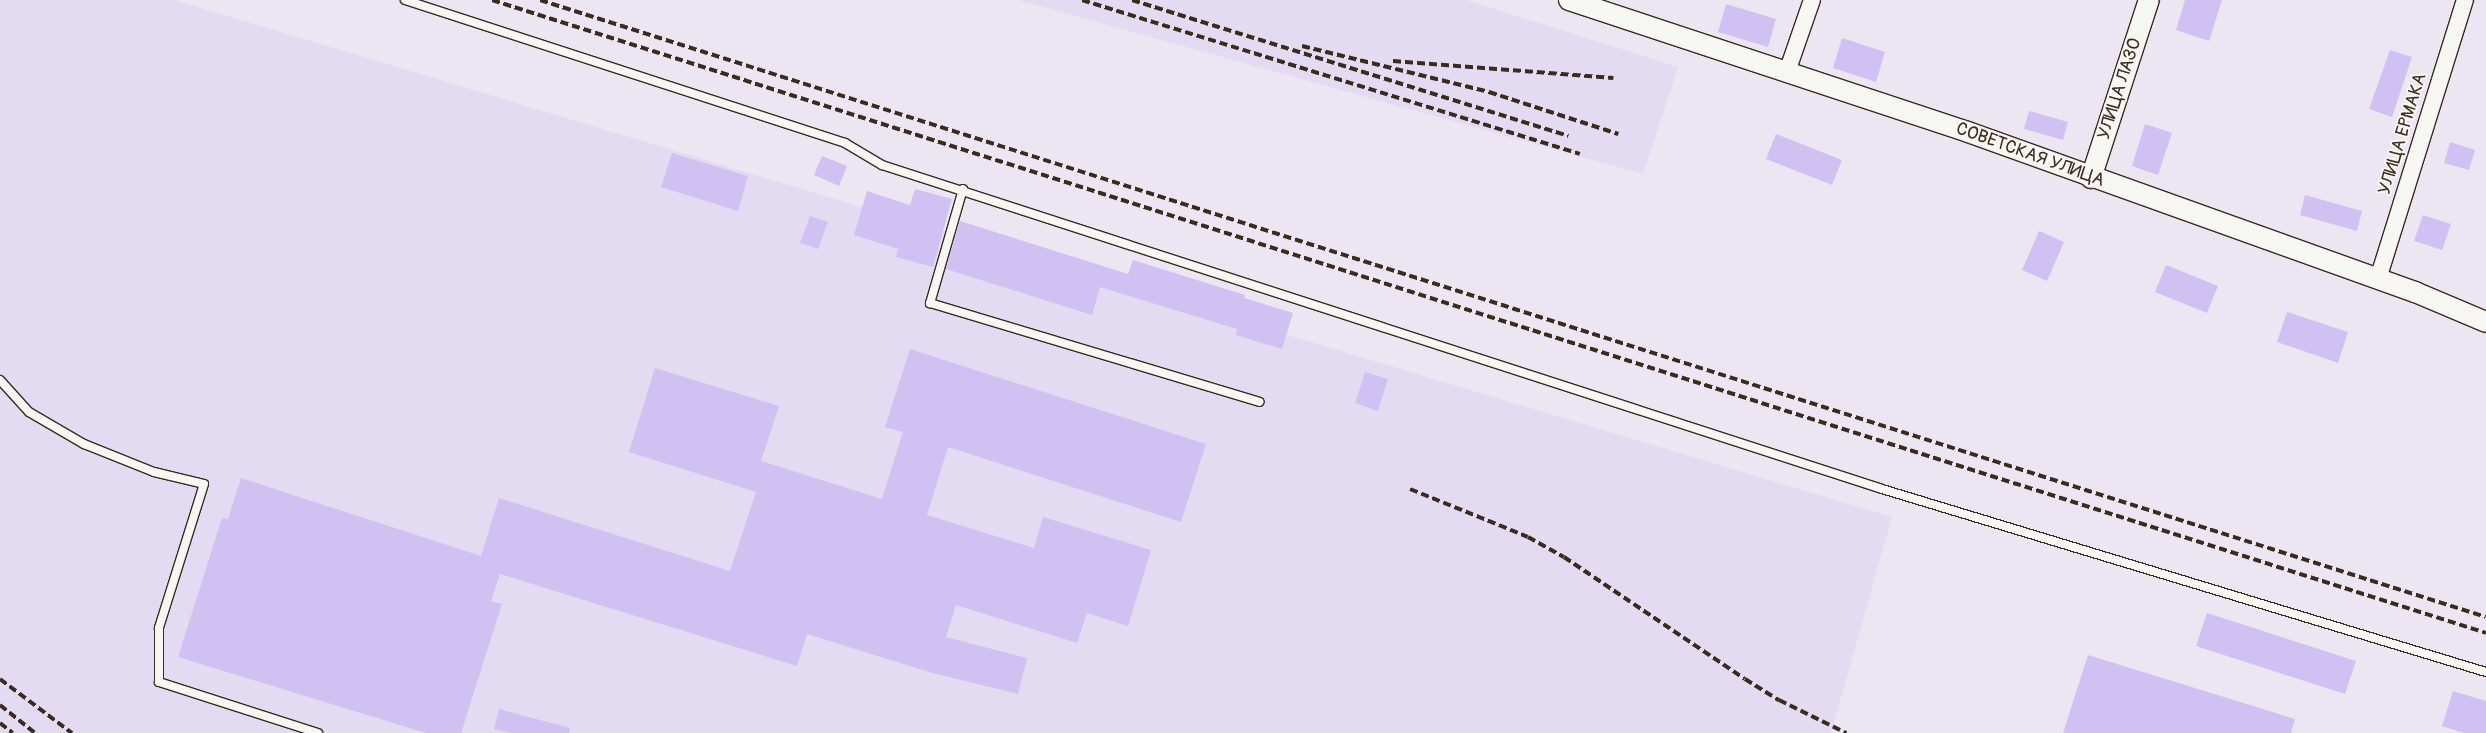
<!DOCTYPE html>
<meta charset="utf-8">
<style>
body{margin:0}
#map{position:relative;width:2486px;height:733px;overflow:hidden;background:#ebe6f2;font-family:Pangolin,sans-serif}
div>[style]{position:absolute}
.built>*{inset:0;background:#e3dbf2}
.building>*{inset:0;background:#d0c1f3}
.roads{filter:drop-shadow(1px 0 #3b2a1e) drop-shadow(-1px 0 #3b2a1e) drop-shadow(0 1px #3b2a1e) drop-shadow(0 -1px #3b2a1e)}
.service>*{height:8px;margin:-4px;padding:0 4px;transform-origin:4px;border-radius:4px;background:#f6f6f2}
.minor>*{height:16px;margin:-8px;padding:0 8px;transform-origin:8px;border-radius:8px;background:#f6f6f2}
.tertiary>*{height:20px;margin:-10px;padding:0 10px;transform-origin:10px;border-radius:10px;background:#f6f6f2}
.rail>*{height:4px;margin-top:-2px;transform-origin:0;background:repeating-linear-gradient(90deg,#3b2a1e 0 8px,transparent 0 12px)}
span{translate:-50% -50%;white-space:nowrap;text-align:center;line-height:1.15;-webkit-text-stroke:4px #f6f6f2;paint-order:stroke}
.street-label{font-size:18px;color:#3b2a1e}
</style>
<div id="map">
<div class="built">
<div style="clip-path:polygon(0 0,174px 0,1892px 517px,1831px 733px,0 733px)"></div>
<div style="clip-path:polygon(1018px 0,1466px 0,1678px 67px,1643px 174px)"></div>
</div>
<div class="building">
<div style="clip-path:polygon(2185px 0,2222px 0,2209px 41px,2176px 30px)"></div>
<div style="clip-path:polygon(1726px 4px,1776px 19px,1768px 47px,1718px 32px)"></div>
<div style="clip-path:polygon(1842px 38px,1885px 52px,1876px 82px,1833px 68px)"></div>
<div style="clip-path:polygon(2390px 50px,2412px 57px,2392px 117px,2369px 109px)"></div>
<div style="clip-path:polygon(2029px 111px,2068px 122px,2063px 140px,2024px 129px)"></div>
<div style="clip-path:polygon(2145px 124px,2172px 133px,2158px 175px,2132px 166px)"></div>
<div style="clip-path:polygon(1776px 134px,1842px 160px,1832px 185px,1766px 159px)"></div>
<div style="clip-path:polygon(2450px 142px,2475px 150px,2469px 170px,2444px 163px)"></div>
<div style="clip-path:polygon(672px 153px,748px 176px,738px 211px,661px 187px)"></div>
<div style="clip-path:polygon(822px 156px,847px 166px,839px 186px,814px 175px)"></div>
<div style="clip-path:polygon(915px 189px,952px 199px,933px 267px,896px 257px,898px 249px,854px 235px,867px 191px,910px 205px)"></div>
<div style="clip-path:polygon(2305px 195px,2362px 211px,2357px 231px,2300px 215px)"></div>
<div style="clip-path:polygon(2423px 215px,2451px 224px,2442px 250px,2414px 241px)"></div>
<div style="clip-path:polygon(810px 216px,828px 222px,818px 249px,800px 243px)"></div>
<div style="clip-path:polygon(960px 221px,1128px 274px,1133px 260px,1245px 295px,1244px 298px,1293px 313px,1282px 349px,1236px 335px,1237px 329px,1100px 287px,1092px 315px,946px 269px)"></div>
<div style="clip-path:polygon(2039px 231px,2064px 242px,2047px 281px,2022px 270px)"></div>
<div style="clip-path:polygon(2166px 265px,2218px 286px,2207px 313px,2155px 292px)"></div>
<div style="clip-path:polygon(2287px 312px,2348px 332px,2338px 363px,2277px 342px)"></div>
<div style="clip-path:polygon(910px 349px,1206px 444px,1181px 522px,948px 447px,927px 515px,1034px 548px,1043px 517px,1151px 550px,1128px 626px,1087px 613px,1077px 643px,956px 605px,946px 637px,1027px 658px,1018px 694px,929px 672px,807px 634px,797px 666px,500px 574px,491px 601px,502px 604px,461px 733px,426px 733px,178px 657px,222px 518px,228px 519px,241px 478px,481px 556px,499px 498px,730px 571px,756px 492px,629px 452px,655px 368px,779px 406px,761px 461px,882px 499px,903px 432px,885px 427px)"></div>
<div style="clip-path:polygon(1365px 372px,1388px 379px,1378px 411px,1355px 403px)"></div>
<div style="clip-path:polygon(2207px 613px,2356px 661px,2345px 694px,2196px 646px)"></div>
<div style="clip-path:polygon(2088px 655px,2295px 719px,2291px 733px,2063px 733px)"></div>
<div style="clip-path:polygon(2453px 691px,2486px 701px,2486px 733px,2464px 733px,2442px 726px)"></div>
<div style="clip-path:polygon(499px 709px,570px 728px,569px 733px,511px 733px,494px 729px)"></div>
</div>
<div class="roads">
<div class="service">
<div style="left:405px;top:0;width:463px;rotate:18deg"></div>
<div style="left:845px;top:143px;width:43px;rotate:30.7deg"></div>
<div style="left:882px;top:165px;width:1051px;rotate:17.95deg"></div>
<div style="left:1882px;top:489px;width:631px;rotate:16.86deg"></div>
<div style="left:963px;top:189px;width:119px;rotate:106.1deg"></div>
<div style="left:930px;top:303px;width:344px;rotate:16.7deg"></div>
<div style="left:0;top:380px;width:43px;rotate:47.8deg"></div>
<div style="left:29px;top:412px;width:64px;rotate:30.2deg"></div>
<div style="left:84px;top:444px;width:75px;rotate:21.8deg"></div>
<div style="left:154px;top:472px;width:51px;rotate:13.5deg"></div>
<div style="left:204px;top:484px;width:151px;rotate:107.4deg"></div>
<div style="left:159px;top:628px;width:54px;rotate:90deg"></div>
<div style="left:159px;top:682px;width:167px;rotate:17.8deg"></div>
</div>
<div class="minor">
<div style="left:1787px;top:72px;width:76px;rotate:-70.9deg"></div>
<div style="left:2378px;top:279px;width:292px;rotate:-72.7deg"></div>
</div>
<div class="tertiary">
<div style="left:1569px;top:0;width:420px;rotate:18.3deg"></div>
<div style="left:1968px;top:132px;width:475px;rotate:19.7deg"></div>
<div style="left:2415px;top:292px;width:77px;rotate:22.9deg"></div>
<div style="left:2091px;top:178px;width:187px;rotate:-72deg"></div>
</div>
</div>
<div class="rail">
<div style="left:492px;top:0;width:2092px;rotate:17.61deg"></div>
<div style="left:540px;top:0;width:2041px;rotate:17.59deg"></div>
<div style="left:1082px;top:0;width:521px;rotate:17.18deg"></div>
<div style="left:1132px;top:0;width:457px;rotate:17.3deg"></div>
<div style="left:1302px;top:46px;width:193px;rotate:13.8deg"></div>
<div style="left:1489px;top:92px;width:136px;rotate:18deg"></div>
<div style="left:1393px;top:61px;width:221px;rotate:4.4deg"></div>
<div style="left:1410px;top:489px;width:127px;rotate:22.1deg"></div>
<div style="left:1528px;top:537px;width:41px;rotate:29.1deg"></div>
<div style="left:1564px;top:557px;width:218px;rotate:34deg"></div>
<div style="left:1745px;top:679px;width:40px;rotate:32deg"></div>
<div style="left:1779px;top:700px;width:75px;rotate:26.2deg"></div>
<div style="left:0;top:679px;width:90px;rotate:36.9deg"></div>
<div style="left:0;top:705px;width:45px;rotate:38.7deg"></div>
<div style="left:0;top:723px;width:16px;rotate:38deg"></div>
</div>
<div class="street-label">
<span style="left:2120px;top:89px;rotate:-72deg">УЛИЦА ЛАЗО</span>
<span style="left:2403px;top:134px;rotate:-73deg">УЛИЦА ЕРМАКА</span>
<span style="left:2030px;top:155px;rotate:20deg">СОВЕТСКАЯ УЛИЦА</span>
</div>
</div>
